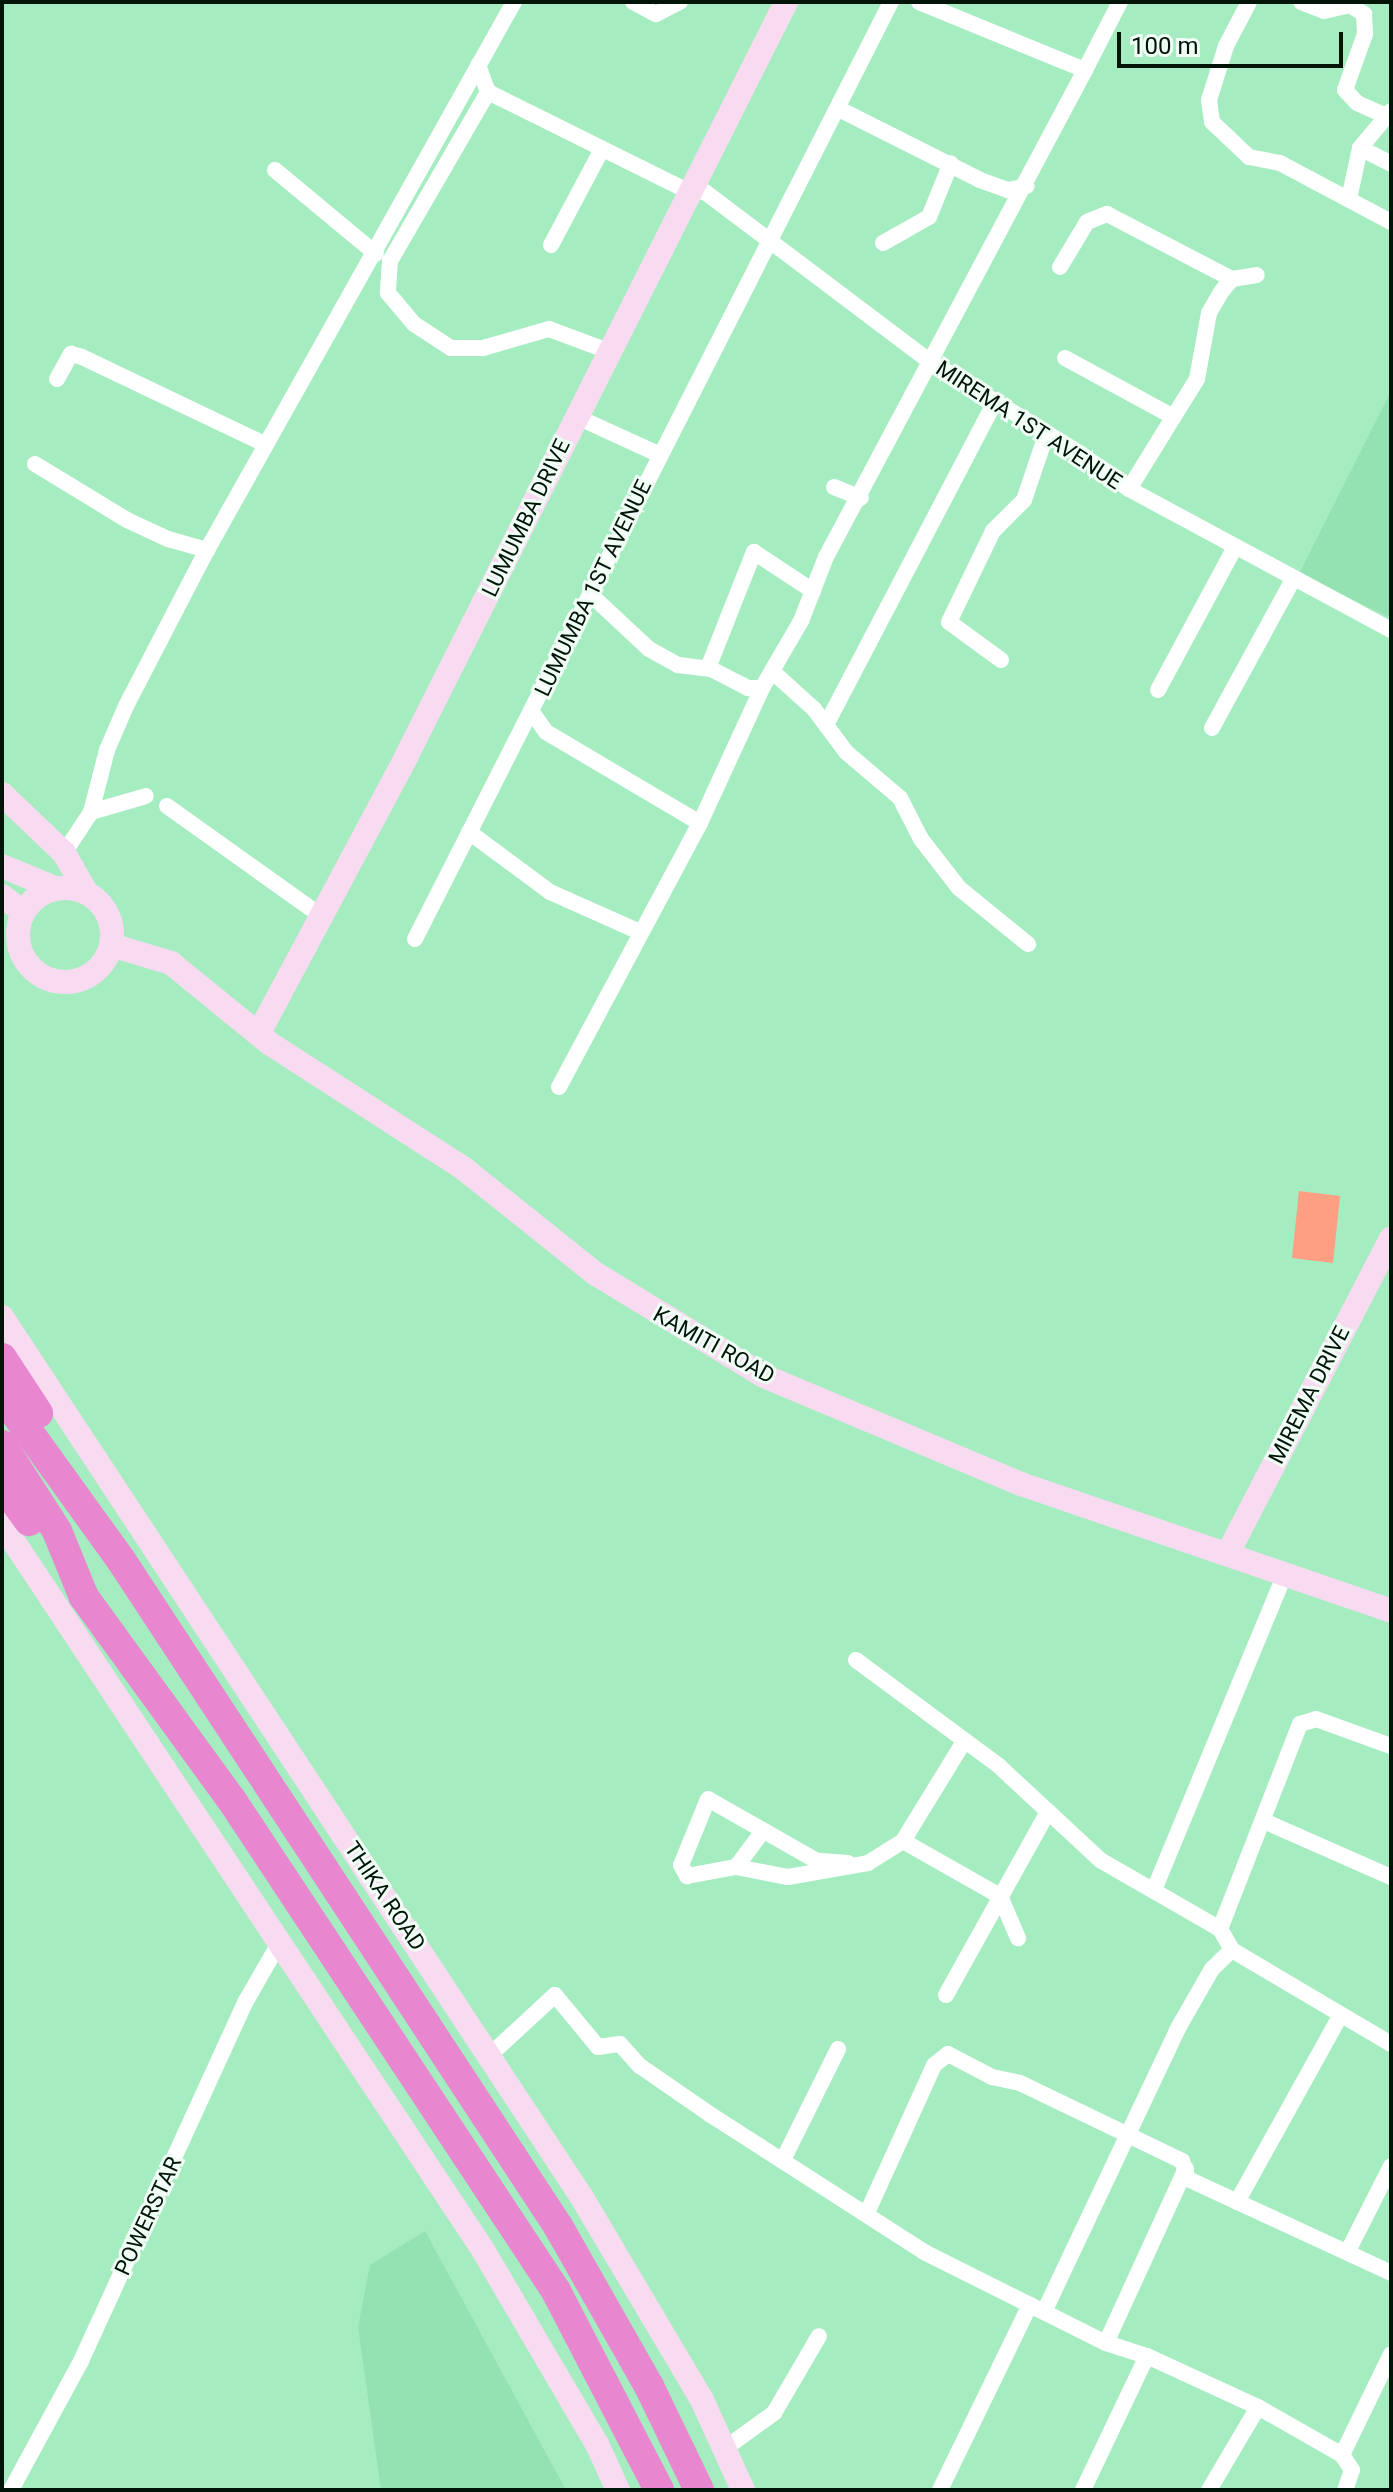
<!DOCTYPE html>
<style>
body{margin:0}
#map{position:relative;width:1393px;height:2492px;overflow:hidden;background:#a5ecc0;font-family:Roboto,sans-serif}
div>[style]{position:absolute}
.built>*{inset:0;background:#94e2b2}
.green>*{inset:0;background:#fe9f84}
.street>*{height:16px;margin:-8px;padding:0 8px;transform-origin:8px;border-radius:8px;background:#fff}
.secondary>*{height:24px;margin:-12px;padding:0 12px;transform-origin:12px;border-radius:12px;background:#f8dbf1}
.secondary>.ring{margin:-12px;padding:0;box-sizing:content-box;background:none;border:24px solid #f8dbf1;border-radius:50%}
.highway>*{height:30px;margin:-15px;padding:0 15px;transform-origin:15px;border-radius:15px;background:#e887d0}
span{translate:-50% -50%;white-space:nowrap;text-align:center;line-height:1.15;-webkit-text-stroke:6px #f0fef5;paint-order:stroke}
.street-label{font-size:22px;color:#001507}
.frame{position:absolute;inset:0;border:4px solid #001507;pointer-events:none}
.scale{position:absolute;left:1117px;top:32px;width:226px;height:36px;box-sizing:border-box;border:4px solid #001507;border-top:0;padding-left:10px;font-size:24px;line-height:28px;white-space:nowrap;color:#001507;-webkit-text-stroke:6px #f0fef5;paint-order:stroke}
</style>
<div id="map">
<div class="built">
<div style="clip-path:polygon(1391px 391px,1391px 618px,1299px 574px)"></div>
<div style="clip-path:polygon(425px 2231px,566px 2490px,381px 2490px,358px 2327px,370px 2265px)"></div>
</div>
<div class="green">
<div style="clip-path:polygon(1299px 1191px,1340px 1196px,1333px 1263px,1292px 1258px)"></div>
</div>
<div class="street">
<div style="left:633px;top:2px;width:26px;rotate:28deg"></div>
<div style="left:656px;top:14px;width:27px;rotate:-27deg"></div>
<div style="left:919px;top:2px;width:179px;rotate:22.3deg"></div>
<div style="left:1085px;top:70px;width:76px;rotate:-62.8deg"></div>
<div style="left:1249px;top:2px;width:50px;rotate:117.6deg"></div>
<div style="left:1226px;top:46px;width:57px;rotate:107.5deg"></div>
<div style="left:1209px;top:100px;width:22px;rotate:82deg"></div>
<div style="left:1212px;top:122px;width:51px;rotate:43.4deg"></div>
<div style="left:1249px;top:157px;width:32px;rotate:11deg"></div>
<div style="left:1280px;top:163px;width:126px;rotate:28deg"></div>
<div style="left:1301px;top:2px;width:25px;rotate:21deg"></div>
<div style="left:1324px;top:11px;width:27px;rotate:-13deg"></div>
<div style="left:1350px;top:5px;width:17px;rotate:33deg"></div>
<div style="left:1364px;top:14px;width:20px;rotate:87deg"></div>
<div style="left:1365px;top:34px;width:59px;rotate:109.7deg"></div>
<div style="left:1345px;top:90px;width:18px;rotate:47deg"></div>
<div style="left:1357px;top:103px;width:34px;rotate:24deg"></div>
<div style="left:478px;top:65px;width:29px;rotate:70deg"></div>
<div style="left:488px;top:92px;width:222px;rotate:26.4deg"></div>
<div style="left:687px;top:191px;width:18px;rotate:3deg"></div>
<div style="left:705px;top:192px;width:283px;rotate:37deg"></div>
<div style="left:931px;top:362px;width:176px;rotate:31.5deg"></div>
<div style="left:1081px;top:454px;width:59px;rotate:36.1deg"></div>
<div style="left:1129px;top:489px;width:298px;rotate:28.3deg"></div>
<div style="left:488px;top:92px;width:195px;rotate:120.1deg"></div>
<div style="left:390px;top:261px;width:32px;rotate:94deg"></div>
<div style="left:388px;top:293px;width:40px;rotate:50deg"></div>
<div style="left:414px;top:324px;width:44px;rotate:33deg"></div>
<div style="left:451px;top:348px;width:32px"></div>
<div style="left:483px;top:348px;width:69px;rotate:-16.1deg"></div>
<div style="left:549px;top:329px;width:63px;rotate:20.4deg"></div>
<div style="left:839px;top:109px;width:158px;rotate:26.7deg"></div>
<div style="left:980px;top:180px;width:30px;rotate:20deg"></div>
<div style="left:1008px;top:190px;width:19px;rotate:-12deg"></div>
<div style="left:1360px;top:148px;width:35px;rotate:27deg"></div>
<div style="left:275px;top:170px;width:131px;rotate:39.7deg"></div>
<div style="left:1349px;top:199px;width:52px;rotate:-77.8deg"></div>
<div style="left:1360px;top:148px;width:48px;rotate:-50deg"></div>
<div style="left:883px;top:243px;width:53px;rotate:-29.5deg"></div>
<div style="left:929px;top:217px;width:58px;rotate:-67.8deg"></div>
<div style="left:551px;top:245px;width:109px;rotate:-62deg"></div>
<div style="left:1060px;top:267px;width:52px;rotate:-59deg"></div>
<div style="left:1087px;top:222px;width:22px;rotate:-22deg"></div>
<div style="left:1107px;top:214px;width:141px;rotate:27.5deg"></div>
<div style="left:1065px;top:358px;width:122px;rotate:28.5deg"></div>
<div style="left:57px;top:379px;width:29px;rotate:-61deg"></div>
<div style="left:71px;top:354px;width:11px;rotate:15deg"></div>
<div style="left:82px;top:357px;width:202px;rotate:25.5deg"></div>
<div style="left:575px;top:416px;width:91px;rotate:24.6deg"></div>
<div style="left:35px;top:464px;width:108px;rotate:31.3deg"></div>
<div style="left:127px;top:520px;width:45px;rotate:24.9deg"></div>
<div style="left:168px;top:539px;width:41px;rotate:15.8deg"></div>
<div style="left:834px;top:487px;width:29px;rotate:22deg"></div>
<div style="left:1129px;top:489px;width:129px;rotate:-58.3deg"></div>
<div style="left:1197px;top:379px;width:67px;rotate:-79.7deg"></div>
<div style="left:1209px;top:313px;width:24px;rotate:-60deg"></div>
<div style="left:1221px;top:292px;width:17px;rotate:-50deg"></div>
<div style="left:1232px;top:279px;width:25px;rotate:-9deg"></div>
<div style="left:590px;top:594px;width:81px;rotate:43deg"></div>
<div style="left:649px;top:649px;width:33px;rotate:29deg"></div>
<div style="left:678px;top:665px;width:33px;rotate:7deg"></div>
<div style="left:711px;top:669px;width:42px;rotate:27.2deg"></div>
<div style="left:748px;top:688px;width:14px"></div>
<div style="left:1001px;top:660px;width:64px;rotate:-143.8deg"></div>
<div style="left:949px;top:622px;width:101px;rotate:-64.2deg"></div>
<div style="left:993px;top:531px;width:44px;rotate:-45deg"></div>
<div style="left:1024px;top:500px;width:69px;rotate:-71.3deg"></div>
<div style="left:708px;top:668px;width:125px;rotate:-68.4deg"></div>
<div style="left:754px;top:552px;width:71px;rotate:33.5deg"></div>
<div style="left:773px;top:672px;width:55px;rotate:42.1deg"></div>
<div style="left:814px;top:709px;width:54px;rotate:53.3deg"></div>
<div style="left:846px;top:752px;width:71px;rotate:40.4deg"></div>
<div style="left:900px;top:798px;width:46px;rotate:62.9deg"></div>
<div style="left:921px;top:839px;width:62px;rotate:52.2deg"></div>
<div style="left:959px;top:888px;width:89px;rotate:39.1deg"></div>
<div style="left:1158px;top:690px;width:162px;rotate:-61.7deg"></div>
<div style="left:532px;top:712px;width:24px;rotate:55deg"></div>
<div style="left:546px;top:732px;width:179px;rotate:30.6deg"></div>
<div style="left:826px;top:725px;width:363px;rotate:-62.4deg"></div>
<div style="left:1212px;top:728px;width:167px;rotate:-61.4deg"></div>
<div style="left:167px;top:806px;width:189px;rotate:35.5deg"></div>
<div style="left:91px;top:812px;width:57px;rotate:-16.2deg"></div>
<div style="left:469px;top:832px;width:101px;rotate:36.5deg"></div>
<div style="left:550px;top:892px;width:98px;rotate:24deg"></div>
<div style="left:64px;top:853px;width:49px;rotate:-56.6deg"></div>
<div style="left:91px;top:812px;width:64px;rotate:-75.5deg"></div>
<div style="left:107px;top:750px;width:48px;rotate:-66.6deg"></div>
<div style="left:126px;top:706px;width:176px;rotate:-62.6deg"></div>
<div style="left:207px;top:550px;width:628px;rotate:-60.74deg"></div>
<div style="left:415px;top:939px;width:1051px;rotate:-63.07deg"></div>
<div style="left:559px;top:1087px;width:299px;rotate:-61.9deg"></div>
<div style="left:700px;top:823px;width:149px;rotate:-65.3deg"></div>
<div style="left:762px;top:688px;width:78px;rotate:-59.8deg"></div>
<div style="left:801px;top:621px;width:69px;rotate:-68.7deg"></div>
<div style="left:826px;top:557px;width:552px;rotate:-61.99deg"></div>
<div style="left:856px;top:1660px;width:178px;rotate:36.5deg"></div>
<div style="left:999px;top:1766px;width:138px;rotate:42.9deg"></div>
<div style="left:1100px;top:1860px;width:138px;rotate:29.9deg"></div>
<div style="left:1220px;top:1929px;width:24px;rotate:60deg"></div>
<div style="left:1232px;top:1950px;width:185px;rotate:30.6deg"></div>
<div style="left:1264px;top:1821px;width:139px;rotate:23.8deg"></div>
<div style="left:903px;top:1841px;width:112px;rotate:29.6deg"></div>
<div style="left:1000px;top:1896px;width:46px;rotate:66.8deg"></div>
<div style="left:848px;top:1863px;width:31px;rotate:-176deg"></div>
<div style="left:817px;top:1861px;width:125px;rotate:-150.4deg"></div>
<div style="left:708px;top:1799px;width:71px;rotate:112.2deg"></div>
<div style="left:681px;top:1865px;width:13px;rotate:61deg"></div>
<div style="left:687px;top:1876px;width:50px;rotate:-10.4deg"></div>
<div style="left:736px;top:1867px;width:53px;rotate:10.9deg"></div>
<div style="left:788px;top:1877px;width:81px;rotate:-9.9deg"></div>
<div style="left:868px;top:1863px;width:41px;rotate:-32.2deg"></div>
<div style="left:903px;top:1841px;width:115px;rotate:-58.5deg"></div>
<div style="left:736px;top:1867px;width:45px;rotate:-53.1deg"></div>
<div style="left:1154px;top:1890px;width:344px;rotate:-67.5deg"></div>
<div style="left:1220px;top:1929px;width:220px;rotate:-68.7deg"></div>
<div style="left:1300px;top:1724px;width:17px;rotate:-17deg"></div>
<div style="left:1316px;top:1719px;width:80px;rotate:19.8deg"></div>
<div style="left:946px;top:1995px;width:210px;rotate:-60.9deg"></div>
<div style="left:491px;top:2054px;width:87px;rotate:-42.7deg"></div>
<div style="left:555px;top:1995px;width:67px;rotate:50.4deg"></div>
<div style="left:598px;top:2047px;width:22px;rotate:-8deg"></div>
<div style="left:620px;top:2044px;width:30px;rotate:48deg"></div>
<div style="left:640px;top:2066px;width:86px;rotate:34.6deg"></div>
<div style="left:711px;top:2115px;width:253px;rotate:32.7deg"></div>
<div style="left:924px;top:2252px;width:203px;rotate:26.6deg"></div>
<div style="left:1106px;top:2343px;width:192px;rotate:-65.4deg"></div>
<div style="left:783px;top:2160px;width:124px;rotate:-63.6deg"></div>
<div style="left:1237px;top:2202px;width:213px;rotate:-61deg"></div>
<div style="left:867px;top:2213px;width:162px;rotate:-65.6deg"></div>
<div style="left:934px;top:2065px;width:18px;rotate:-38deg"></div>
<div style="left:948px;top:2054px;width:50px;rotate:27.6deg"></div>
<div style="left:992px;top:2077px;width:29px;rotate:12deg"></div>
<div style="left:1020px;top:2083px;width:180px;rotate:25.7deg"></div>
<div style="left:1182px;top:2161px;width:19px;rotate:72deg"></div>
<div style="left:1188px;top:2179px;width:224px;rotate:24.8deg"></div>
<div style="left:1349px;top:2249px;width:93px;rotate:-63.2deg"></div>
<div style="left:1044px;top:2312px;width:312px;rotate:-64.7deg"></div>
<div style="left:1177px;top:2030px;width:70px;rotate:-60.2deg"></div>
<div style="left:1212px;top:1969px;width:28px;rotate:-44deg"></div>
<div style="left:1106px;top:2343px;width:43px;rotate:17.6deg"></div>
<div style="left:1147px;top:2356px;width:122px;rotate:24.7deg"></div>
<div style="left:1258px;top:2407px;width:97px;rotate:29.7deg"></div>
<div style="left:1342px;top:2455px;width:18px;rotate:56deg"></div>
<div style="left:1352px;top:2470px;width:21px;rotate:109deg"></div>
<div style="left:724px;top:2449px;width:62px;rotate:-35.8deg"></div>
<div style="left:774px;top:2413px;width:89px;rotate:-59.7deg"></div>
<div style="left:1342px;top:2455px;width:112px;rotate:-64.1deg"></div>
<div style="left:11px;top:2490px;width:147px;rotate:-61.5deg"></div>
<div style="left:81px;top:2361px;width:396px;rotate:-65.4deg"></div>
<div style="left:246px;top:2001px;width:70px;rotate:-60.2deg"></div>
<div style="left:940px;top:2490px;width:206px;rotate:-64.1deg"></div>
<div style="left:1083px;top:2490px;width:148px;rotate:-64.5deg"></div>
<div style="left:1209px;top:2490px;width:96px;rotate:-59.4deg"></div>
</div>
<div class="secondary">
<div style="left:2px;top:794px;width:86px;rotate:43.6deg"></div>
<div style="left:64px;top:853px;width:45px;rotate:60.6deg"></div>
<div style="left:2px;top:866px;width:57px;rotate:22.5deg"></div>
<div class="ring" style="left:18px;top:888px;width:70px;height:70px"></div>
<div style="left:2px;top:896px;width:26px;rotate:37deg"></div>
<div style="left:111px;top:945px;width:63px;rotate:16.7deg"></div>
<div style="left:171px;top:963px;width:127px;rotate:39.2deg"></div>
<div style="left:269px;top:1043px;width:231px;rotate:32.8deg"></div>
<div style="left:463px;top:1168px;width:170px;rotate:38.6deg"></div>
<div style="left:596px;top:1274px;width:197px;rotate:31.3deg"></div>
<div style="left:764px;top:1376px;width:279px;rotate:22.8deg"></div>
<div style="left:1021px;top:1484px;width:391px;rotate:18.9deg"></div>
<div style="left:260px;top:1031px;width:310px;rotate:-61.9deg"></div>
<div style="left:406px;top:757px;width:845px;rotate:-63.28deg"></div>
<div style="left:2px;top:1317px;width:1053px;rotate:56.63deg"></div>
<div style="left:581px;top:2196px;width:237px;rotate:59.3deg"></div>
<div style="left:702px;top:2400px;width:99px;rotate:65.5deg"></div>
<div style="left:2px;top:1524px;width:871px;rotate:56.47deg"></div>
<div style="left:483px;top:2250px;width:225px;rotate:59.6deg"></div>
<div style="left:597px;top:2444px;width:51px;rotate:65.5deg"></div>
<div style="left:1229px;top:1551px;width:352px;rotate:-62.6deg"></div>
</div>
<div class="highway">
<div style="left:2px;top:1358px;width:66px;rotate:56.8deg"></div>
<div style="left:2px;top:1395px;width:203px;rotate:54.2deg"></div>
<div style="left:121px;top:1560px;width:797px;rotate:56.73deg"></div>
<div style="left:558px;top:2226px;width:184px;rotate:60.4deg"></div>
<div style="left:649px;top:2386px;width:115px;rotate:64.3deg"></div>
<div style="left:2px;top:1445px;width:102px;rotate:57.4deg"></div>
<div style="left:57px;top:1531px;width:71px;rotate:67.8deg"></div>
<div style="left:84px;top:1597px;width:250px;rotate:54deg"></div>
<div style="left:231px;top:1799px;width:590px;rotate:56.55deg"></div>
<div style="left:556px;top:2291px;width:224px;rotate:62.6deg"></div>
<div style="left:2px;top:1484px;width:46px;rotate:53.9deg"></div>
</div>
<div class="street-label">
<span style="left:1029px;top:425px;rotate:33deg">MIREMA 1ST AVENUE</span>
<span style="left:526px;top:518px;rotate:-64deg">LUMUMBA DRIVE</span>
<span style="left:593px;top:588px;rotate:-64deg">LUMUMBA 1ST AVENUE</span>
<span style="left:714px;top:1345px;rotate:29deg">KAMITI ROAD</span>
<span style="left:1309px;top:1395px;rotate:-63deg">MIREMA DRIVE</span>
<span style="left:385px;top:1896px;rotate:56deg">THIKA ROAD</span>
<span style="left:148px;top:2216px;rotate:-65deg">POWERSTAR</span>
</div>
<div class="frame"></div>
<div class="scale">100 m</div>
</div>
